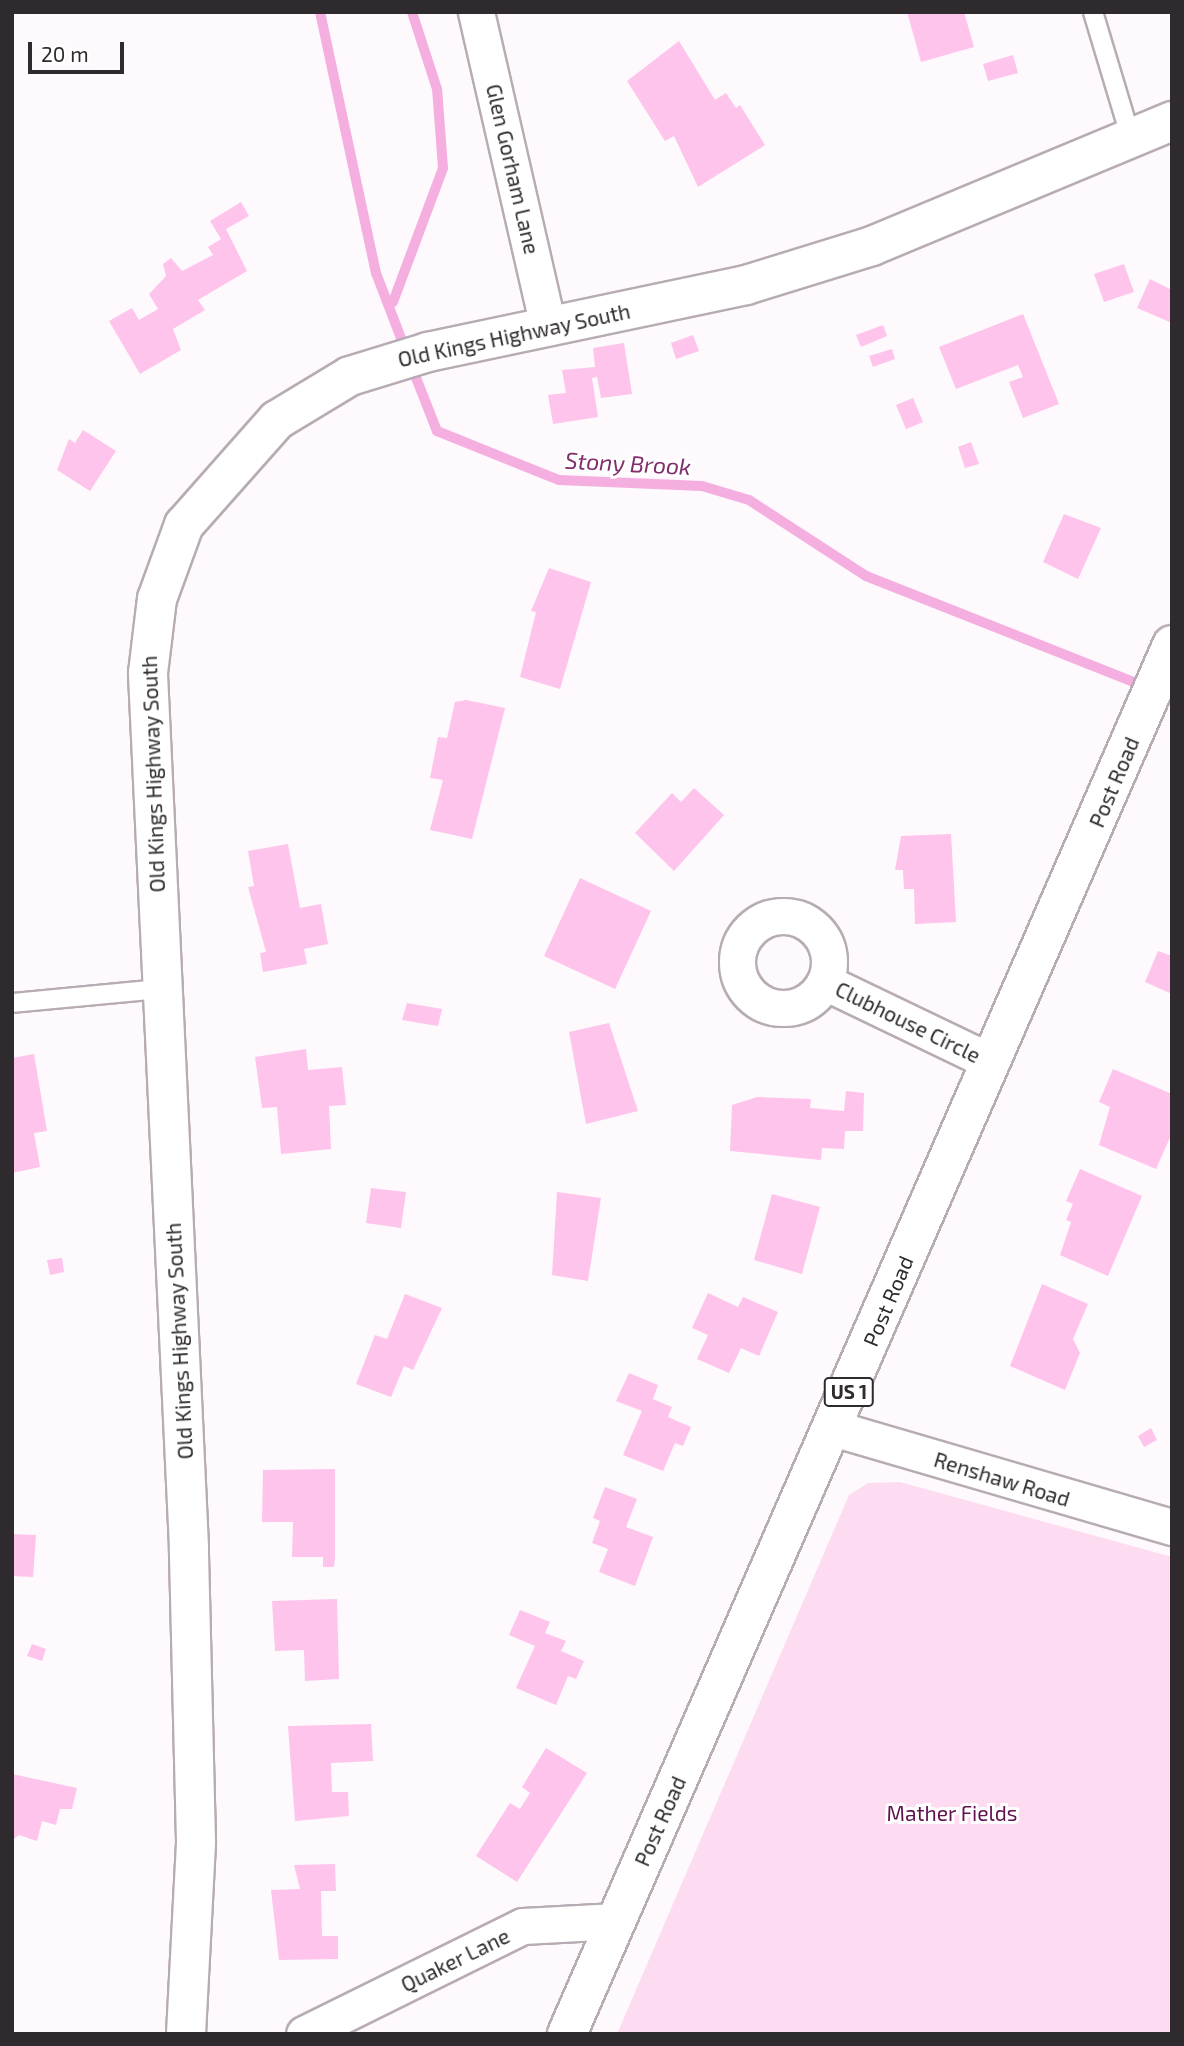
<!DOCTYPE html>
<style>
body{margin:0}
#map{position:relative;width:1184px;height:2046px;overflow:hidden;background:#fef9fc;font-family:"Exo 2",sans-serif}
div>[style]{position:absolute}
.green>*{inset:0;background:#fddcf2}
.stream>*{height:10px;margin:-5px;padding:0 5px;transform-origin:5px;border-radius:5px;background:#f5aee0}
.building>*{inset:0;background:#fec4ec}
.roads{filter:drop-shadow(2px 0 #b8acb4) drop-shadow(-2px 0 #b8acb4) drop-shadow(0 2px #b8acb4) drop-shadow(0 -2px #b8acb4)}
.service>*{height:18px;margin:-9px;padding:0 9px;transform-origin:9px;border-radius:9px;background:#fff}
.minor>*{height:35px;margin:-17.5px;padding:0 17.5px;transform-origin:17.5px;border-radius:17.5px;background:#fff}
.minor>.ring{margin:-17.5px;padding:0;box-sizing:content-box;background:none;border:35px solid #fff;border-radius:50%}
.tertiary>*{height:38px;margin:-19px;padding:0 19px;transform-origin:19px;border-radius:19px;background:#fff}
.primary>*{height:38px;margin:-19px;padding:0 19px;transform-origin:19px;border-radius:19px;background:#fff}
span{translate:-50% -50%;white-space:nowrap;text-align:center;line-height:1.15;-webkit-text-stroke:6px #fff;paint-order:stroke}
.shield-label span{padding:2px 5px;background:#fff;border:2px solid;border-radius:5px;-webkit-text-stroke-width:0}
.shield-label{font-size:19px;color:#2e2a2d;font-weight:700}
.street-label{font-size:21px;color:#2e2a2d}
.park-label{font-size:21px;color:#611050}
.water-label{font-size:23px;color:#802f6c;font-style:italic}
.frame{position:absolute;inset:0;border:14px solid #2e2a2d;pointer-events:none}
.scale{position:absolute;left:28px;top:42px;width:96px;height:32px;box-sizing:border-box;border:4px solid #2e2a2d;border-top:0;padding-left:9px;font-size:21px;line-height:24px;white-space:nowrap;color:#2e2a2d;-webkit-text-stroke:5px #fff;paint-order:stroke}
</style>
<div id="map">
<div class="green">
<div style="clip-path:polygon(900px 1482px,1172px 1557px,1172px 2034px,617px 2034px,849px 1495px,868px 1483px)"></div>
</div>
<div class="stream">
<div style="left:320px;top:12px;width:267px;rotate:77.9deg"></div>
<div style="left:376px;top:273px;width:84px;rotate:69deg"></div>
<div style="left:393px;top:302px;width:143px;rotate:-69.5deg"></div>
<div style="left:443px;top:168px;width:79px;rotate:-94.3deg"></div>
<div style="left:437px;top:89px;width:81px;rotate:-108deg"></div>
<div style="left:411px;top:365px;width:71px;rotate:68.5deg"></div>
<div style="left:437px;top:431px;width:131px;rotate:21.9deg"></div>
<div style="left:559px;top:480px;width:143px;rotate:2.4deg"></div>
<div style="left:702px;top:486px;width:49px;rotate:16.6deg"></div>
<div style="left:749px;top:500px;width:140px;rotate:33deg"></div>
<div style="left:866px;top:576px;width:301px;rotate:21.6deg"></div>
</div>
<div class="building">
<div style="clip-path:polygon(907px 12px,964px 12px,974px 47px,921px 62px)"></div>
<div style="clip-path:polygon(679px 41px,715px 100px,726px 93px,736px 108px,740px 105px,765px 145px,698px 187px,674px 136px,665px 141px,627px 81px)"></div>
<div style="clip-path:polygon(1013px 55px,1018px 73px,988px 81px,983px 64px)"></div>
<div style="clip-path:polygon(241px 202px,249px 216px,226px 229px,247px 271px,198px 300px,205px 310px,173px 329px,181px 350px,140px 374px,109px 321px,132px 308px,139px 320px,158px 309px,149px 294px,166px 276px,163px 264px,171px 258px,182px 271px,213px 255px,208px 247px,221px 239px,210px 221px)"></div>
<div style="clip-path:polygon(1124px 264px,1134px 292px,1104px 302px,1094px 274px)"></div>
<div style="clip-path:polygon(1150px 279px,1172px 290px,1172px 323px,1137px 308px)"></div>
<div style="clip-path:polygon(1023px 314px,1059px 404px,1023px 418px,1009px 382px,1023px 377px,1018px 365px,956px 389px,939px 347px)"></div>
<div style="clip-path:polygon(883px 325px,887px 336px,861px 347px,856px 335px)"></div>
<div style="clip-path:polygon(693px 335px,699px 351px,676px 359px,671px 343px)"></div>
<div style="clip-path:polygon(624px 343px,632px 394px,601px 398px,597px 377px,592px 378px,598px 417px,553px 424px,548px 395px,566px 393px,562px 370px,595px 367px,593px 348px)"></div>
<div style="clip-path:polygon(892px 349px,895px 359px,873px 367px,869px 356px)"></div>
<div style="clip-path:polygon(913px 398px,923px 422px,906px 429px,896px 405px)"></div>
<div style="clip-path:polygon(83px 430px,116px 451px,90px 491px,57px 470px,69px 439px,75px 443px)"></div>
<div style="clip-path:polygon(971px 442px,979px 464px,965px 468px,958px 447px)"></div>
<div style="clip-path:polygon(1064px 514px,1101px 528px,1078px 579px,1043px 562px)"></div>
<div style="clip-path:polygon(549px 568px,591px 582px,560px 689px,520px 677px,536px 612px,531px 611px)"></div>
<div style="clip-path:polygon(466px 700px,505px 708px,472px 839px,430px 830px,443px 780px,430px 778px,438px 737px,447px 738px,455px 702px)"></div>
<div style="clip-path:polygon(694px 788px,724px 815px,674px 871px,635px 833px,672px 793px,681px 802px)"></div>
<div style="clip-path:polygon(951px 834px,956px 922px,915px 924px,914px 889px,904px 889px,903px 870px,895px 870px,901px 836px)"></div>
<div style="clip-path:polygon(288px 844px,300px 908px,321px 904px,328px 944px,304px 949px,307px 964px,263px 972px,260px 953px,266px 952px,248px 887px,254px 886px,248px 851px)"></div>
<div style="clip-path:polygon(580px 878px,651px 911px,615px 989px,544px 956px)"></div>
<div style="clip-path:polygon(1158px 951px,1172px 956px,1172px 994px,1145px 982px)"></div>
<div style="clip-path:polygon(407px 1003px,442px 1009px,438px 1026px,402px 1020px)"></div>
<div style="clip-path:polygon(609px 1023px,638px 1111px,586px 1124px,569px 1032px)"></div>
<div style="clip-path:polygon(306px 1049px,308px 1070px,342px 1067px,346px 1105px,329px 1106px,331px 1149px,281px 1154px,277px 1107px,262px 1108px,255px 1057px)"></div>
<div style="clip-path:polygon(34px 1054px,47px 1131px,34px 1133px,40px 1167px,12px 1173px,12px 1058px)"></div>
<div style="clip-path:polygon(1113px 1069px,1172px 1094px,1172px 1133px,1156px 1169px,1099px 1145px,1110px 1107px,1099px 1102px)"></div>
<div style="clip-path:polygon(846px 1091px,864px 1093px,863px 1131px,845px 1131px,844px 1149px,822px 1148px,821px 1160px,730px 1151px,732px 1105px,757px 1097px,811px 1099px,810px 1108px,844px 1111px)"></div>
<div style="clip-path:polygon(1080px 1169px,1142px 1196px,1108px 1276px,1060px 1255px,1071px 1222px,1066px 1220px,1073px 1204px,1066px 1201px)"></div>
<div style="clip-path:polygon(371px 1188px,406px 1192px,401px 1228px,366px 1223px)"></div>
<div style="clip-path:polygon(557px 1192px,601px 1198px,588px 1281px,552px 1275px)"></div>
<div style="clip-path:polygon(772px 1194px,820px 1207px,802px 1274px,754px 1260px)"></div>
<div style="clip-path:polygon(62px 1258px,64px 1272px,50px 1275px,47px 1260px)"></div>
<div style="clip-path:polygon(1042px 1284px,1088px 1304px,1073px 1339px,1080px 1353px,1065px 1390px,1010px 1366px)"></div>
<div style="clip-path:polygon(708px 1293px,738px 1307px,743px 1297px,778px 1312px,759px 1356px,741px 1348px,729px 1373px,697px 1359px,708px 1335px,692px 1328px)"></div>
<div style="clip-path:polygon(405px 1294px,442px 1308px,413px 1370px,404px 1366px,391px 1397px,356px 1384px,375px 1335px,387px 1339px)"></div>
<div style="clip-path:polygon(629px 1373px,658px 1385px,653px 1399px,672px 1407px,668px 1417px,691px 1427px,683px 1446px,675px 1443px,663px 1471px,623px 1455px,642px 1411px,616px 1401px)"></div>
<div style="clip-path:polygon(1151px 1428px,1157px 1440px,1144px 1447px,1138px 1436px)"></div>
<div style="clip-path:polygon(335px 1469px,335px 1558px,334px 1567px,323px 1567px,323px 1557px,292px 1557px,293px 1522px,262px 1522px,263px 1470px)"></div>
<div style="clip-path:polygon(605px 1487px,637px 1499px,626px 1527px,653px 1537px,635px 1586px,599px 1572px,608px 1549px,592px 1543px,600px 1521px,593px 1518px)"></div>
<div style="clip-path:polygon(12px 1534px,36px 1535px,33px 1577px,12px 1576px)"></div>
<div style="clip-path:polygon(337px 1599px,339px 1679px,305px 1681px,304px 1650px,275px 1651px,272px 1601px)"></div>
<div style="clip-path:polygon(520px 1610px,550px 1622px,545px 1633px,566px 1641px,561px 1651px,584px 1661px,576px 1679px,568px 1676px,556px 1705px,516px 1688px,535px 1646px,509px 1635px)"></div>
<div style="clip-path:polygon(32px 1644px,46px 1649px,42px 1661px,27px 1656px)"></div>
<div style="clip-path:polygon(371px 1724px,373px 1761px,331px 1763px,332px 1792px,348px 1792px,349px 1816px,295px 1821px,288px 1726px)"></div>
<div style="clip-path:polygon(546px 1748px,587px 1773px,517px 1882px,476px 1856px,510px 1803px,520px 1809px,530px 1793px,522px 1787px)"></div>
<div style="clip-path:polygon(12px 1774px,77px 1788px,72px 1809px,60px 1809px,56px 1825px,42px 1821px,37px 1841px,19px 1835px,12px 1840px)"></div>
<div style="clip-path:polygon(335px 1864px,336px 1891px,321px 1891px,322px 1936px,338px 1936px,338px 1959px,279px 1960px,271px 1890px,300px 1889px,294px 1865px)"></div>
</div>
<div class="roads">
<div class="service">
<div style="left:1093px;top:12px;width:133px;rotate:73.3deg"></div>
<div style="left:12px;top:1003px;width:150px;rotate:-5.4deg"></div>
</div>
<div class="minor">
<div style="left:476px;top:12px;width:323px;rotate:77.1deg"></div>
<div class="ring" style="left:737px;top:916px;width:57px;height:57px"></div>
<div style="left:825px;top:982px;width:184px;rotate:25.7deg"></div>
<div style="left:833px;top:1428px;width:353px;rotate:16.3deg"></div>
<div style="left:304px;top:2034px;width:244px;rotate:-26.3deg"></div>
<div style="left:523px;top:1926px;width:93px;rotate:-3.1deg"></div>
</div>
<div class="tertiary">
<div style="left:186px;top:2034px;width:193px;rotate:-87deg"></div>
<div style="left:196px;top:1841px;width:294px;rotate:-91.4deg"></div>
<div style="left:189px;top:1547px;width:875px;rotate:-92.69deg"></div>
<div style="left:148px;top:673px;width:75px;rotate:-83.1deg"></div>
<div style="left:157px;top:599px;width:79px;rotate:-70deg"></div>
<div style="left:184px;top:525px;width:140px;rotate:-48.5deg"></div>
<div style="left:277px;top:420px;width:85px;rotate:-31.1deg"></div>
<div style="left:350px;top:376px;width:82px;rotate:-17.1deg"></div>
<div style="left:428px;top:352px;width:325px;rotate:-11.9deg"></div>
<div style="left:746px;top:285px;width:132px;rotate:-17.2deg"></div>
<div style="left:872px;top:246px;width:325px;rotate:-22.6deg"></div>
</div>
<div class="primary">
<div style="left:567px;top:2034px;width:1515px;rotate:-66.46deg"></div>
</div>
</div>
<div class="shield-label">
<span style="left:849px;top:1392px">US 1</span>
</div>
<div class="street-label">
<span style="left:513px;top:169px;rotate:77deg">Glen Gorham Lane</span>
<span style="left:514px;top:335px;rotate:-12deg">Old Kings Highway South</span>
<span style="left:153px;top:774px;rotate:-92deg">Old Kings Highway South</span>
<span style="left:1114px;top:782px;rotate:-67deg">Post Road</span>
<span style="left:908px;top:1022px;rotate:26deg">Clubhouse Circle</span>
<span style="left:888px;top:1301px;rotate:-67deg">Post Road</span>
<span style="left:179px;top:1341px;rotate:-93deg">Old Kings Highway South</span>
<span style="left:1002px;top:1479px;rotate:17deg">Renshaw Road</span>
<span style="left:660px;top:1821px;rotate:-66deg">Post Road</span>
<span style="left:455px;top:1960px;rotate:-26deg">Quaker Lane</span>
</div>
<div class="park-label">
<span style="left:952px;top:1813px">Mather Fields</span>
</div>
<div class="water-label">
<span style="left:628px;top:463px;rotate:3deg">Stony Brook</span>
</div>
<div class="frame"></div>
<div class="scale">20 m</div>
</div>
